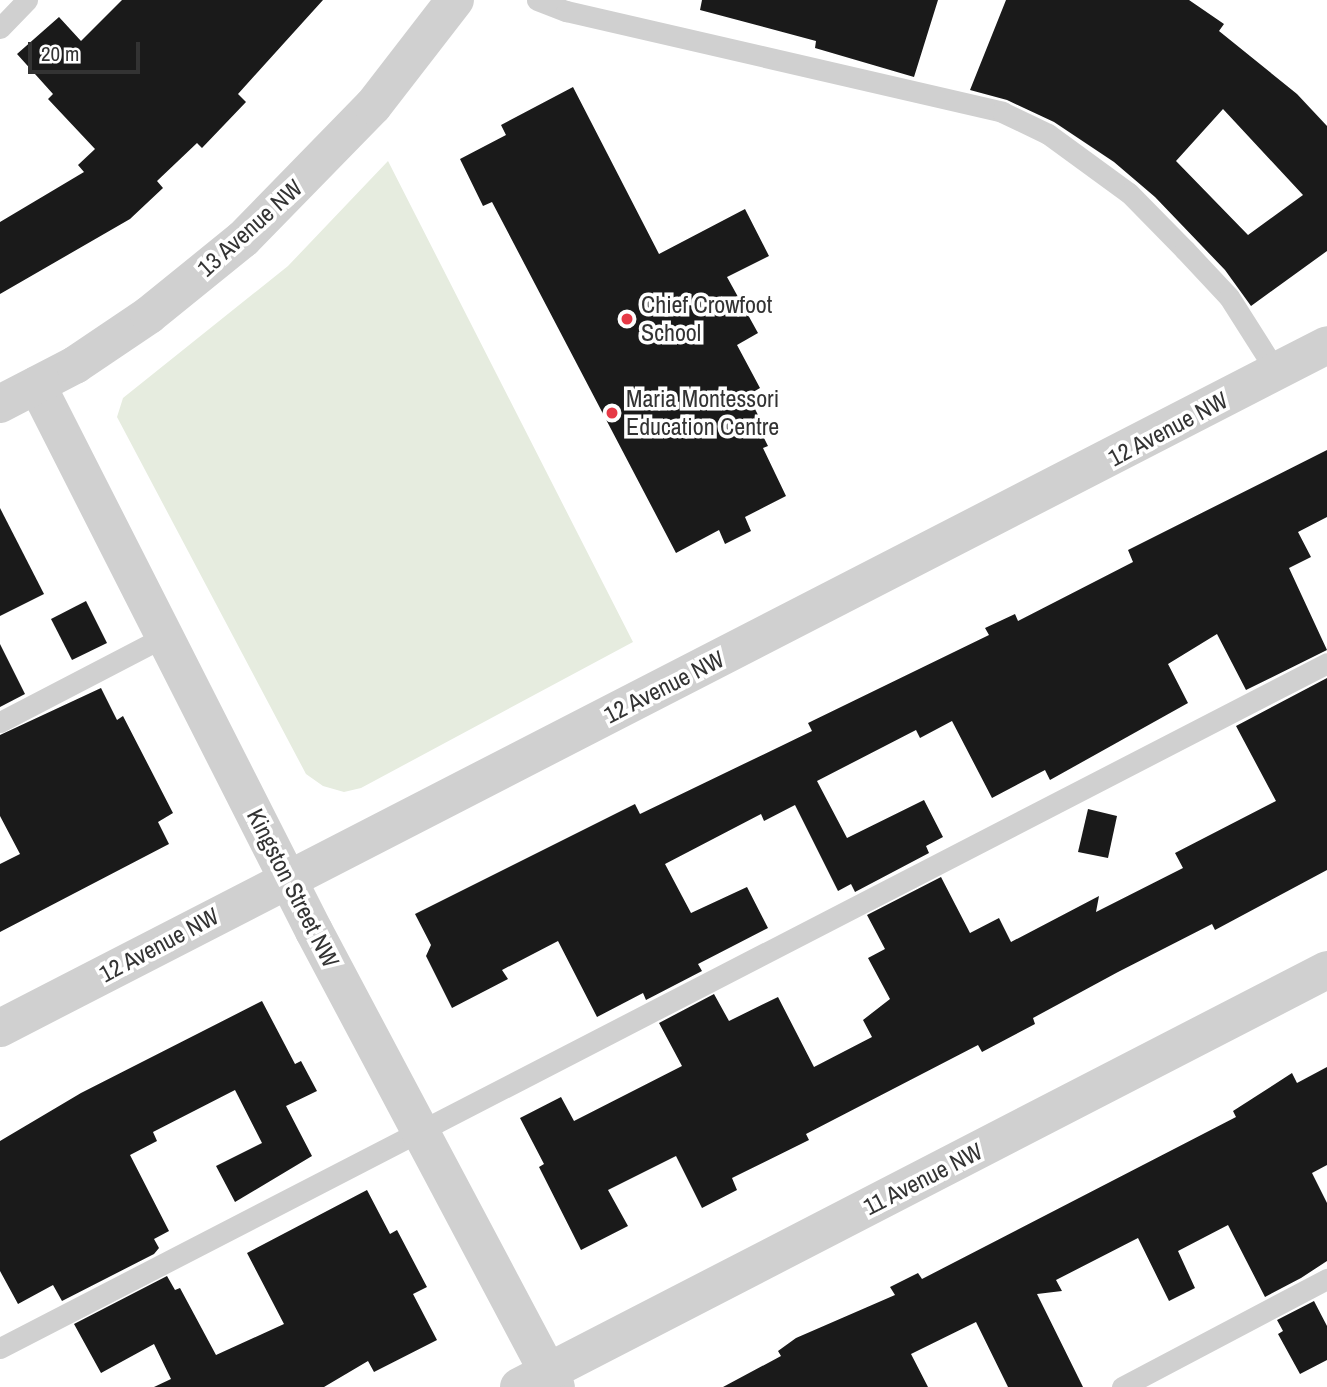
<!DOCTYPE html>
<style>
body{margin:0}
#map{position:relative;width:1327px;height:1387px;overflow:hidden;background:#fff;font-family:"Archivo Narrow",sans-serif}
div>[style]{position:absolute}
.green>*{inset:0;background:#e6ecdf}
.building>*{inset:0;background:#1a1a1a}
.service>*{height:21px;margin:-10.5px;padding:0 10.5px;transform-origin:10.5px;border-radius:10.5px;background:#d0d0d0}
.minor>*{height:38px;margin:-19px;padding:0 19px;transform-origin:19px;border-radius:19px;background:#d0d0d0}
.dots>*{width:19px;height:19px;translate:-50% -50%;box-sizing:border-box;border:4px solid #fff;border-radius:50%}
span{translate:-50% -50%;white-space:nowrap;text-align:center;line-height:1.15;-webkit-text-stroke:7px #fff;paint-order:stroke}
.street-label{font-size:24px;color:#333}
.poi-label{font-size:24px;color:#333}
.left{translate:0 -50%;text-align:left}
.scale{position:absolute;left:28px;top:42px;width:112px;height:32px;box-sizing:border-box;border:4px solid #333;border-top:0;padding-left:9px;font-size:21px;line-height:24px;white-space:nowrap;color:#333;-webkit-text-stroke:5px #fff;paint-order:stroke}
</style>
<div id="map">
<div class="green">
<div style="clip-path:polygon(388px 161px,633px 642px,361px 788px,344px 792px,323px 786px,306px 774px,117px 417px,123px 398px,288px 266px)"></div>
</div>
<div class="building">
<div style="clip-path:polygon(122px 0,323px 0,238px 94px,246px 102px,202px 148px,197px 143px,157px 181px,163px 188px,130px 219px,0 294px,0 222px,84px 172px,78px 165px,95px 149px,48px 99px,53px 94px,17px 54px,59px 17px,81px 41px)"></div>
<div style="clip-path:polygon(702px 0,938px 0,914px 77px,815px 48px,816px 41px,700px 10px)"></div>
<div style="clip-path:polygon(evenodd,1006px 0,1189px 0,1224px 24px,1219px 31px,1297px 94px,1327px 126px,1327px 251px,1251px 306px,1225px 270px,1155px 197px,1114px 162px,1054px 122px,1007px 100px,970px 90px,1006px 0,1223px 109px,1303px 195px,1248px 235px,1176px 161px,1223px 109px)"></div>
<div style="clip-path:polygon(573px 87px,659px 254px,745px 209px,769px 256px,727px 277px,758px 333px,737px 345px,760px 388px,748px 395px,762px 423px,758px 426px,768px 446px,763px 448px,786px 496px,745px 517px,751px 531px,725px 544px,719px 530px,676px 553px,492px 202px,483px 206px,460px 159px,506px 135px,501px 125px)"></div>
<div style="clip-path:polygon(1327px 450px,1327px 517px,1298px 532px,1311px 557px,1289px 568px,1327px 650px,1246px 690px,1217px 634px,1168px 664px,1188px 703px,1050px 780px,1045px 770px,992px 798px,952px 721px,920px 738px,916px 730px,817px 781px,847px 838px,924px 800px,943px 837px,926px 846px,929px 853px,855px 892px,851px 884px,838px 891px,795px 805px,764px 821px,761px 814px,665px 864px,691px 913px,747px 887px,768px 928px,698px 964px,702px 971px,646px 1000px,643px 993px,597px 1017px,558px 941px,502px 970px,508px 979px,452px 1008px,426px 956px,431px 945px,415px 914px,635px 804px,640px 814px,812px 731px,808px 723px,989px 635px,985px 628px,1015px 614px,1018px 621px,1133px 562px,1128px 550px)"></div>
<div style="clip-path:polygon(0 508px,44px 594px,0 616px)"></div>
<div style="clip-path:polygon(86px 601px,107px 643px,72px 660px,51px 619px)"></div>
<div style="clip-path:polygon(0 644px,25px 694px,0 707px)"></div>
<div style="clip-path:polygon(1327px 678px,1327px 870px,1215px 930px,1212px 924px,1118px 972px,1033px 1018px,1035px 1024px,982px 1052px,978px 1045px,806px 1134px,809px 1140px,732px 1178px,737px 1190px,702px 1208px,676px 1156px,608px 1190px,628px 1226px,581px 1250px,539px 1167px,544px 1164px,520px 1118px,561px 1097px,574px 1121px,682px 1066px,659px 1023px,714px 994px,729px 1021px,778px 997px,814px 1067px,872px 1037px,863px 1020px,890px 999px,868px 958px,885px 949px,867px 915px,941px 877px,970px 933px,999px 918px,1011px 942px,1099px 896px,1096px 912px,1183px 868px,1175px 853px,1276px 801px,1236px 726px)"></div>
<div style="clip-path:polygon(101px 688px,117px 720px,123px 716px,173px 813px,158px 822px,169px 844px,0 932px,0 864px,20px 854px,0 816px,0 735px)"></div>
<div style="clip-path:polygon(1088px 809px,1117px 816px,1108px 858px,1078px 852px)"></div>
<div style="clip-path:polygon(262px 1001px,295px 1064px,301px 1061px,317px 1091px,286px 1106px,312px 1156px,235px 1202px,216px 1166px,262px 1143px,235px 1090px,153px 1132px,157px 1141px,130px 1155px,169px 1231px,154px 1239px,159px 1248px,154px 1254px,62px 1301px,53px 1285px,18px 1304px,0 1271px,0 1141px,81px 1093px)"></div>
<div style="clip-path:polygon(1327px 1067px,1327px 1165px,1312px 1173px,1327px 1203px,1327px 1261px,1301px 1278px,1265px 1297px,1228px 1225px,1178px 1251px,1195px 1288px,1169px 1301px,1138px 1238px,1056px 1280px,1062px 1291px,1037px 1294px,1083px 1387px,1008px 1387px,976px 1322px,911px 1354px,928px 1387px,723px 1387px,781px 1356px,778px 1351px,796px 1338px,895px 1295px,890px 1287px,918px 1273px,922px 1279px,1236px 1117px,1233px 1111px,1292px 1073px,1297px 1083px)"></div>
<div style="clip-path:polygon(367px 1190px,390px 1234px,397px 1230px,427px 1287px,413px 1294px,437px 1340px,374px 1372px,368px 1361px,324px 1387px,154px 1387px,171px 1379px,154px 1344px,101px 1373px,74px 1324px,167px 1276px,175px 1290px,180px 1288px,216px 1355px,284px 1324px,247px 1253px)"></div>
<div style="clip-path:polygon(1314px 1301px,1327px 1326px,1327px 1360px,1300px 1374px,1278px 1334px,1283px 1331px,1277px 1320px)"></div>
</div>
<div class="service">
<div style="left:537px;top:0;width:31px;rotate:21deg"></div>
<div style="left:566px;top:11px;width:448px;rotate:13deg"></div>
<div style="left:1002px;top:112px;width:51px;rotate:25.6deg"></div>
<div style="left:1048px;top:134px;width:100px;rotate:36.1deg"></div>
<div style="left:1129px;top:193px;width:80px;rotate:45.5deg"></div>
<div style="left:1185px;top:250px;width:64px;rotate:46.9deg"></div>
<div style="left:1229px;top:297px;width:88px;rotate:57.6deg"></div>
<div style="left:0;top:28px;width:39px;rotate:-46deg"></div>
<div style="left:0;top:722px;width:188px;rotate:-27.5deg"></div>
<div style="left:0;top:1348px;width:1493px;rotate:-27.3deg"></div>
<div style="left:1122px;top:1387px;width:232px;rotate:-27.8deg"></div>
</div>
<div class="minor">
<div style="left:37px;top:385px;width:612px;rotate:63.1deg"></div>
<div style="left:314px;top:931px;width:516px;rotate:62.05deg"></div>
<div style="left:0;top:404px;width:85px;rotate:-27.5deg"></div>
<div style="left:75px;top:365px;width:89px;rotate:-34deg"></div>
<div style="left:149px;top:315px;width:121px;rotate:-39deg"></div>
<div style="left:243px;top:239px;width:186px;rotate:-45.7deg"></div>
<div style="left:373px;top:106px;width:134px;rotate:-52.3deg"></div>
<div style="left:0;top:1028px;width:1492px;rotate:-27.23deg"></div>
<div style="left:519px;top:1387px;width:909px;rotate:-27.3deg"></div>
</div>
<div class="dots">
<div style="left:627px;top:319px;background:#e63946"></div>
<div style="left:612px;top:413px;background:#e63946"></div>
</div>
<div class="street-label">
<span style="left:250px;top:228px;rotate:-42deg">13 Avenue NW</span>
<span style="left:1168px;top:429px;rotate:-28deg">12 Avenue NW</span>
<span style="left:664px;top:687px;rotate:-27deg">12 Avenue NW</span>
<span style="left:293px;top:888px;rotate:63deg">Kingston Street NW</span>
<span style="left:159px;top:945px;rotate:-28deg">12 Avenue NW</span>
<span style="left:923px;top:1179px;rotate:-27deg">11 Avenue NW</span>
</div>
<div class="poi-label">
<span class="left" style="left:641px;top:319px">Chief Crowfoot<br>School</span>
<span class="left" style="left:626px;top:413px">Maria Montessori<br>Education Centre</span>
</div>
<div class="scale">20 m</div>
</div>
